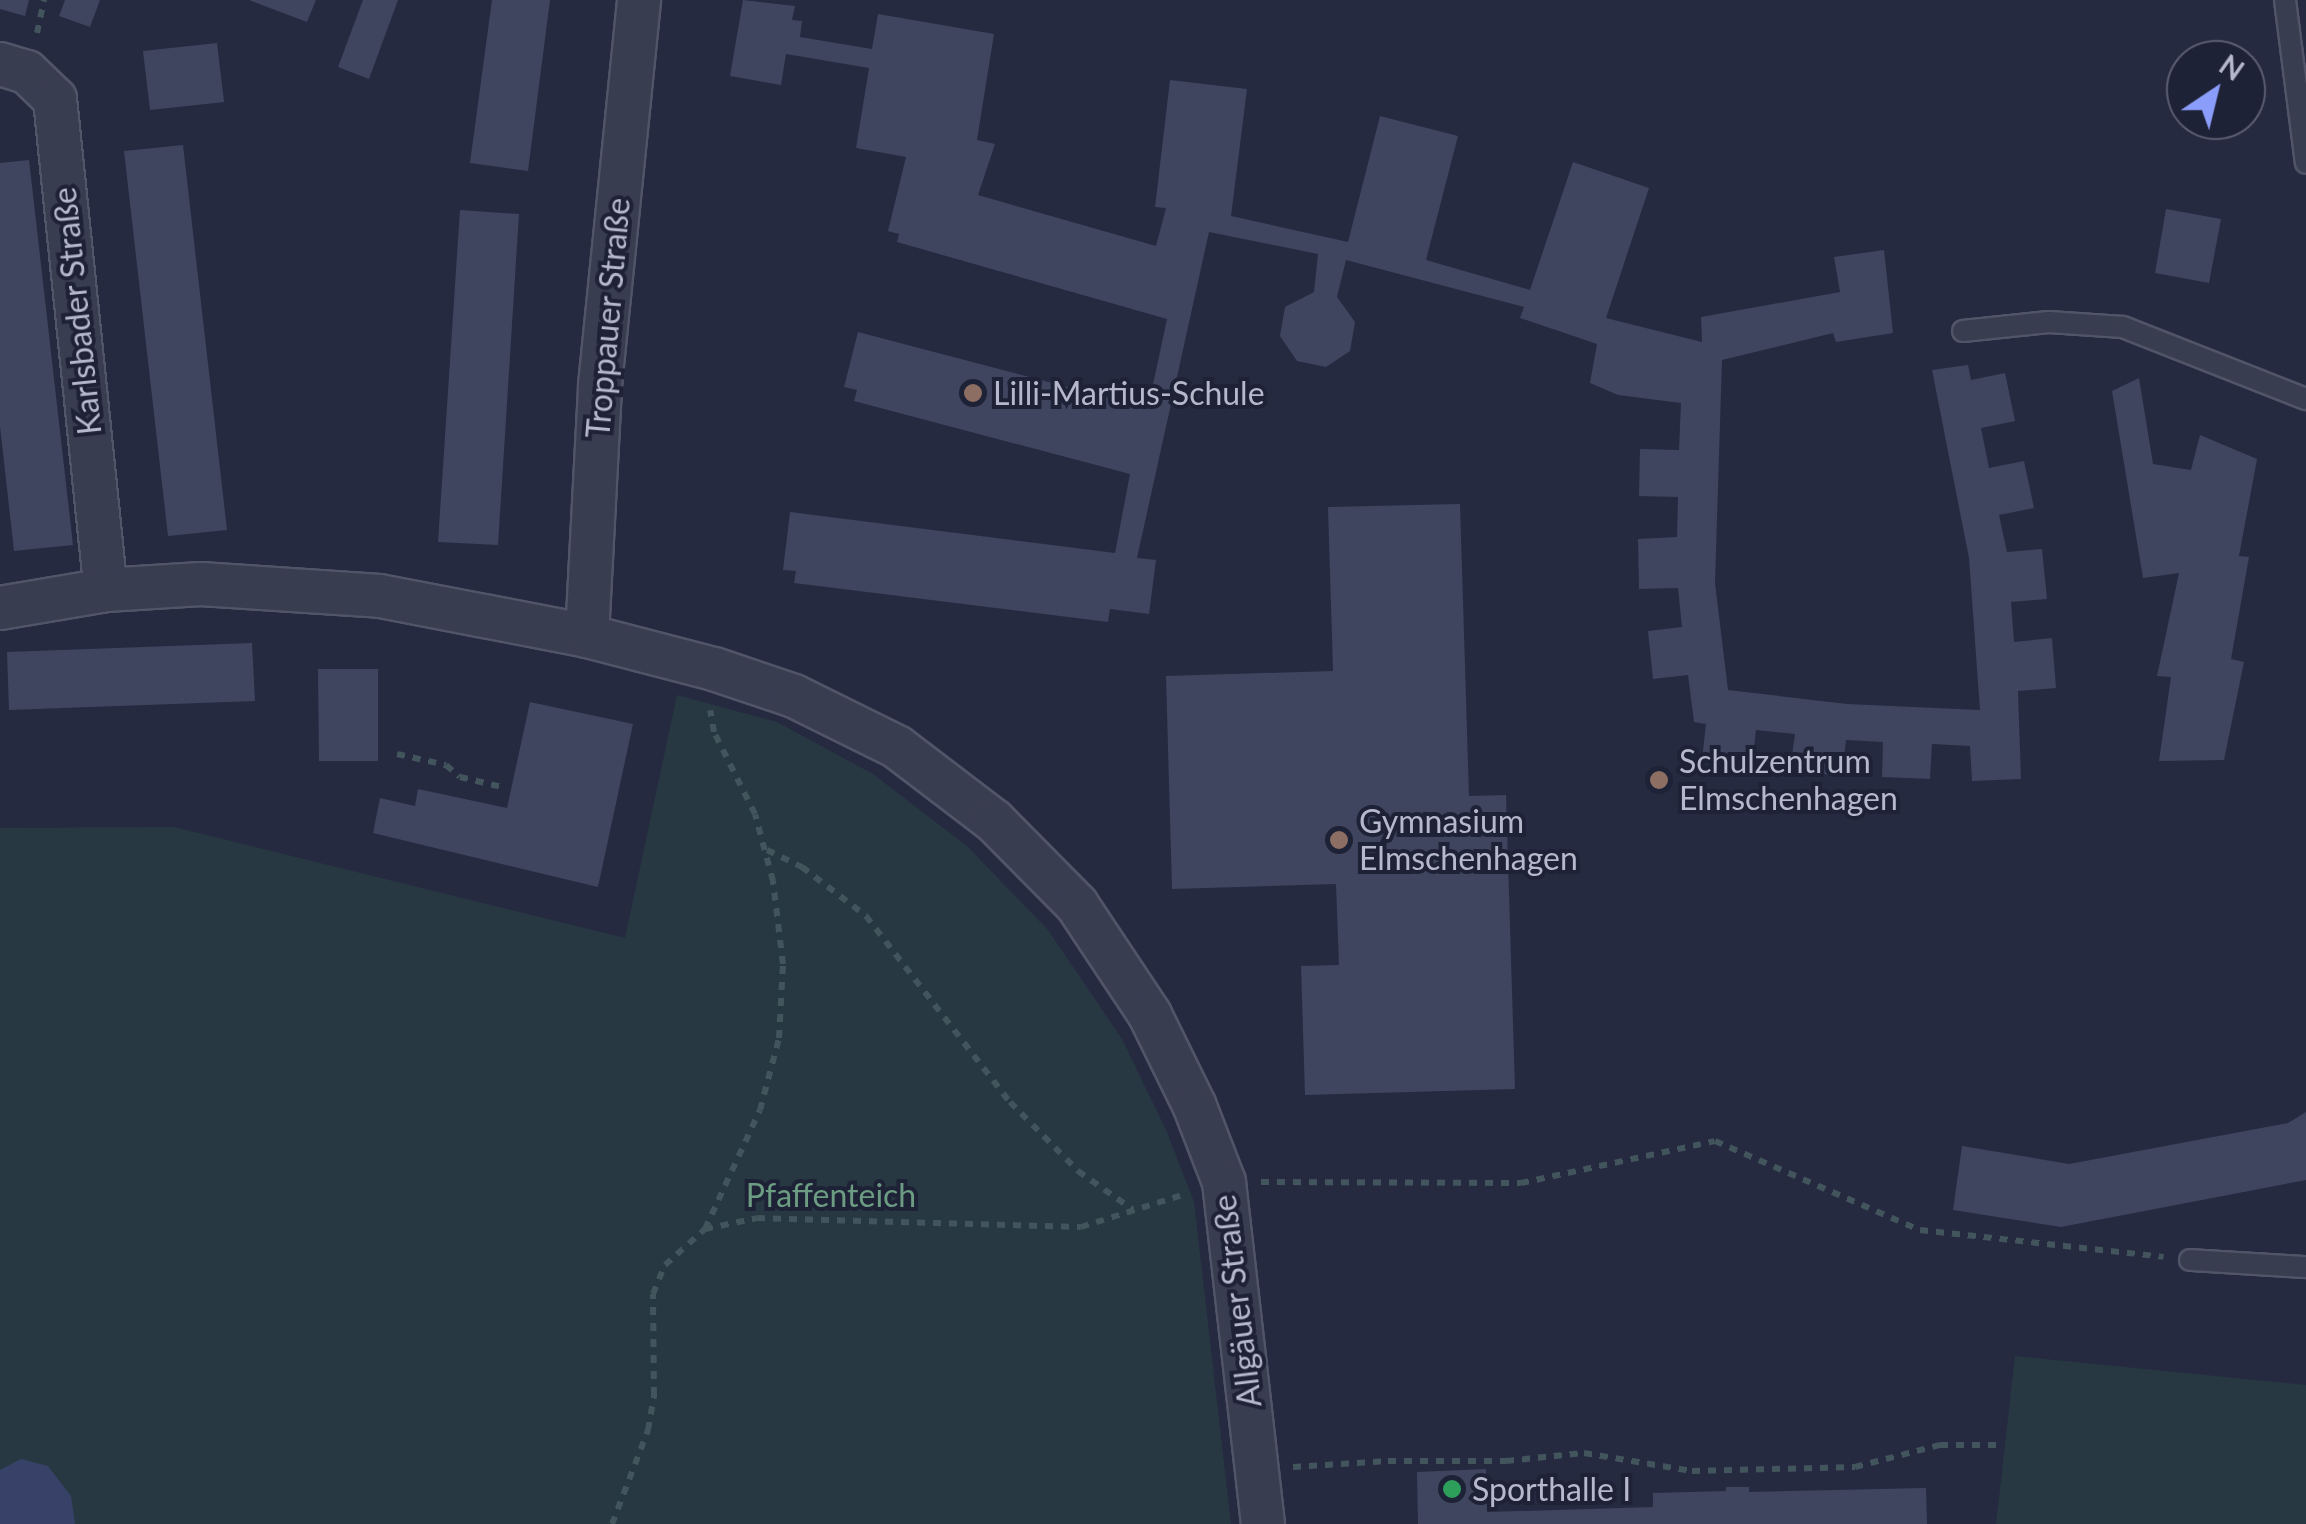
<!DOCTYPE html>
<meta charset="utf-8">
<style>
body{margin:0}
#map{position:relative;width:2306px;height:1524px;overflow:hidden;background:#252a41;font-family:Lato,sans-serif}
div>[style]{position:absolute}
.green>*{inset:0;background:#273842}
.water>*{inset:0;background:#384168}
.building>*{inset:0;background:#3f455f}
.path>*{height:6px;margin-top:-3px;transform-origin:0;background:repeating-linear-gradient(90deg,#42545c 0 8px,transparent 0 16px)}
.roads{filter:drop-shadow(2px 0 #515568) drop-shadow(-2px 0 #515568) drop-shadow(0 2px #515568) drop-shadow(0 -2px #515568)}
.service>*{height:20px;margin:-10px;padding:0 10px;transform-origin:10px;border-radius:10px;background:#393d50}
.minor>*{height:42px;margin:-21px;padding:0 21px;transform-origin:21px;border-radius:21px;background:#393d50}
.dots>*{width:28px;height:28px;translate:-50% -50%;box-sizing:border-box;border:5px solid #1e2236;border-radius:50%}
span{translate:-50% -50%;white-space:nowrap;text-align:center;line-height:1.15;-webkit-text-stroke:8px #1e2236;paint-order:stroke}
.street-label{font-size:32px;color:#b6b9cb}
.poi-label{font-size:32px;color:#b6b9cb}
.left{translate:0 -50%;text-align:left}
.park-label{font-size:32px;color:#6c9c82}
.north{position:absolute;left:2166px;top:40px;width:100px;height:100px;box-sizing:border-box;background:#1e2236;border:2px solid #5b5e72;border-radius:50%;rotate:35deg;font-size:28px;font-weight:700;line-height:40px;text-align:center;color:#b6b9cb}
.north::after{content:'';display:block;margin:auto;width:35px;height:45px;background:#8b9dfb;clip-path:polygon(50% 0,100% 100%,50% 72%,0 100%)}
</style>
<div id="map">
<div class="green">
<div style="clip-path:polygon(677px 695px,777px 722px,873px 774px,968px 847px,1048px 930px,1122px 1039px,1167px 1132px,1194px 1202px,1231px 1524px,0 1524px,0 828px,174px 827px,625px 938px)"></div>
<div style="clip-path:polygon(2015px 1356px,2306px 1385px,2306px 1524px,1996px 1524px)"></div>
</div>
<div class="water">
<div style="clip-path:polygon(21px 1459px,48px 1466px,71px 1496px,75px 1524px,0 1524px,0 1470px)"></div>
</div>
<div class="building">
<div style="clip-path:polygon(0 0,29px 0,25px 16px,0 9px)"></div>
<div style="clip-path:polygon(65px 0,100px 0,90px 27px,59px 16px)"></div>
<div style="clip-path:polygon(249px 0,316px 0,307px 22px)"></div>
<div style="clip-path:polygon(363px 0,398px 0,369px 79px,338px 67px)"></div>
<div style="clip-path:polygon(492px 0,550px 0,528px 171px,470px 163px)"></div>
<div style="clip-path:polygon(743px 0,795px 6px,792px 20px,802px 21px,800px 37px,872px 49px,878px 14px,994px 34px,977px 140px,995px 144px,978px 195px,1156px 246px,1166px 208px,1155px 207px,1170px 80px,1247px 89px,1231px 216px,1348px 242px,1380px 116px,1458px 136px,1426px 260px,1530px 290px,1573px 162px,1649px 188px,1606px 318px,1702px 342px,1701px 317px,1840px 292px,1834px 257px,1884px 250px,1893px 333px,1836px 342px,1833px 333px,1722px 360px,1715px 583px,1728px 690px,1847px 704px,1980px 710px,1969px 558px,1932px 370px,1968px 365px,1971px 380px,2005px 373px,2015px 421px,1981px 428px,1989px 468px,2024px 461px,2034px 508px,1999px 515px,2007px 552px,2042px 549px,2047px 599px,2011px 602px,2014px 642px,2052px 638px,2056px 688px,2018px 691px,2021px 779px,1972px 781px,1970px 746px,1932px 744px,1930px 779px,1882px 777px,1883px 742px,1846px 740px,1842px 776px,1790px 770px,1795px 734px,1756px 730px,1752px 766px,1702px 760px,1706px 724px,1694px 722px,1688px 675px,1653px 679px,1648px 631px,1682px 627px,1678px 588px,1639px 589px,1638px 539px,1677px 537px,1678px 497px,1639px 496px,1640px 449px,1679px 450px,1681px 403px,1618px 395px,1590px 383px,1597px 344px,1520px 318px,1524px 307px,1346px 260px,1337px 297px,1355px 322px,1350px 351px,1326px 367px,1297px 361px,1280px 336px,1285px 307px,1314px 292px,1318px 254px,1209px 232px,1137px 558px,1156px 560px,1149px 614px,1110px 609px,1108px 622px,794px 583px,796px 571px,783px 570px,790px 512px,1115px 553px,1130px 474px,854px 401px,857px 390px,844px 387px,858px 332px,1148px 408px,1167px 319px,897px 242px,899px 234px,888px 231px,906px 157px,856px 148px,869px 68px,786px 54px,781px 85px,730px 76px)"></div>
<div style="clip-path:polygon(217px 43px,224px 102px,150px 110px,143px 51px)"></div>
<div style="clip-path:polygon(183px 145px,227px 530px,168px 536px,124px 151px)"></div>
<div style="clip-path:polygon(29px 160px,73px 545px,14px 551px,0 426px,0 163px)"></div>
<div style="clip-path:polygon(2166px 209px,2221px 219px,2209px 283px,2155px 273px)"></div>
<div style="clip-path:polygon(460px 210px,519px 214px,498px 545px,438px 542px)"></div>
<div style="clip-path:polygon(2139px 378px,2153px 464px,2191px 470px,2200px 435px,2257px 459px,2239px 556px,2249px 557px,2231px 659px,2244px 662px,2224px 760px,2159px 761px,2171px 677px,2157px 676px,2179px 573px,2143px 578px,2112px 391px)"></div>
<div style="clip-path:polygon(1460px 504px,1469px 796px,1506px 795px,1515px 1089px,1305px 1095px,1301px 966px,1339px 965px,1336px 884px,1172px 889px,1166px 676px,1333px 671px,1328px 507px)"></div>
<div style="clip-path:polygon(252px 643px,255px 701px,9px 710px,7px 652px)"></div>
<div style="clip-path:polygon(318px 669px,378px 669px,378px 761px,319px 761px)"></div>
<div style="clip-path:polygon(530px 702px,633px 724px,598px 887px,373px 833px,380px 798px,415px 806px,418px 789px,507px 808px)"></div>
<div style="clip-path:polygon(2306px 1112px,2306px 1180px,2061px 1227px,1953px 1210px,1962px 1146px,2069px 1164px,2288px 1123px)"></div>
<div style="clip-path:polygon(1486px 1469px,1487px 1512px,1653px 1507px,1653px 1493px,1726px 1491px,1726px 1487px,1749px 1487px,1749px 1492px,1926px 1488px,1927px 1524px,1418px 1524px,1417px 1472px)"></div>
</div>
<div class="path">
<div style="left:37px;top:33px;width:34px;rotate:-78deg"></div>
<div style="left:397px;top:754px;width:50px;rotate:12.7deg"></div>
<div style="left:446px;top:765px;width:18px;rotate:41deg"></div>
<div style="left:460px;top:777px;width:43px;rotate:13.4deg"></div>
<div style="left:767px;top:850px;width:39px;rotate:26deg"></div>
<div style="left:802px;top:867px;width:81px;rotate:37.4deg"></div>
<div style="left:866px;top:916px;width:235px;rotate:52.3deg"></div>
<div style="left:1010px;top:1102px;width:97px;rotate:45.4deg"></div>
<div style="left:1078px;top:1171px;width:66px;rotate:35.1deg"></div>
<div style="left:1261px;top:1182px;width:260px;rotate:0.2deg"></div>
<div style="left:1521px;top:1183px;width:198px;rotate:-12.2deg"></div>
<div style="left:1715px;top:1141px;width:223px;rotate:23.5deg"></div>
<div style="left:1920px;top:1230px;width:245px;rotate:6.3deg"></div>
<div style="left:705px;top:1229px;width:53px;rotate:-11.9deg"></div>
<div style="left:757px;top:1218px;width:324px;rotate:1.6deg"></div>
<div style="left:1081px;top:1227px;width:109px;rotate:-17.6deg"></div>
<div style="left:1293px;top:1467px;width:95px;rotate:-3.6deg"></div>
<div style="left:1388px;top:1461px;width:118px"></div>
<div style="left:1506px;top:1461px;width:78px;rotate:-5.9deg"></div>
<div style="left:1584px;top:1453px;width:109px;rotate:9.5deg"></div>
<div style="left:1692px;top:1471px;width:163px;rotate:-1.4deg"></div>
<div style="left:1855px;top:1467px;width:88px;rotate:-14.5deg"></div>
<div style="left:1940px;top:1445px;width:56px"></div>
<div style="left:612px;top:1524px;width:101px;rotate:-69deg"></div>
<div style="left:648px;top:1430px;width:36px;rotate:-80deg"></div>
<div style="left:654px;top:1395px;width:101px;rotate:-90.6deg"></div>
<div style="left:653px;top:1294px;width:31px;rotate:-68deg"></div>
<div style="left:665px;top:1265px;width:54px;rotate:-42deg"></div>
<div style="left:705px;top:1229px;width:131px;rotate:-65.2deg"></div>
<div style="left:760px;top:1110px;width:74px;rotate:-75.2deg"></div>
<div style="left:779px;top:1038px;width:74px;rotate:-86.9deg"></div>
<div style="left:783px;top:964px;width:84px;rotate:-96.9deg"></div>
<div style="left:773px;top:881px;width:69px;rotate:-105deg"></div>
<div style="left:755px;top:814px;width:92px;rotate:-116.6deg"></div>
<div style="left:714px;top:732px;width:22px;rotate:-100deg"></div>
</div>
<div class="roads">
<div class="service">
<div style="left:2285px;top:0;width:164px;rotate:82.7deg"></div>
<div style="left:1963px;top:331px;width:86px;rotate:-6deg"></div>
<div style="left:2049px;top:322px;width:74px;rotate:3.9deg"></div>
<div style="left:2123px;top:327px;width:197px;rotate:21.5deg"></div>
<div style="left:2190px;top:1260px;width:116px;rotate:3.5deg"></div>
</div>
<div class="minor">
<div style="left:0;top:64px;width:28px;rotate:17deg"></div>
<div style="left:27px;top:72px;width:39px;rotate:44deg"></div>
<div style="left:55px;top:99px;width:494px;rotate:84.1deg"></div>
<div style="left:0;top:608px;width:108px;rotate:-9.6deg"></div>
<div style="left:106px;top:590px;width:95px;rotate:-3.6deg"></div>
<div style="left:201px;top:584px;width:179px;rotate:3.8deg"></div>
<div style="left:380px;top:596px;width:211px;rotate:10.9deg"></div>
<div style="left:587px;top:636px;width:131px;rotate:14.6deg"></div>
<div style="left:714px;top:669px;width:84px;rotate:18.6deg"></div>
<div style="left:794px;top:696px;width:115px;rotate:26.3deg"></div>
<div style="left:897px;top:747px;width:122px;rotate:37.3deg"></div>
<div style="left:994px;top:821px;width:118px;rotate:45.3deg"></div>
<div style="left:1077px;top:905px;width:132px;rotate:56.4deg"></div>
<div style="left:1150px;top:1015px;width:102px;rotate:63.9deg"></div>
<div style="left:1195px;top:1107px;width:80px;rotate:68.9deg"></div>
<div style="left:1224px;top:1182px;width:344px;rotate:83.5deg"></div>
<div style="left:587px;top:636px;width:251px;rotate:-87deg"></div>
<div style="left:600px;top:385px;width:387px;rotate:-84.2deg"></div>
</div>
</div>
<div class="dots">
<div style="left:973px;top:393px;background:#8d6e63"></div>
<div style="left:1659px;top:780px;background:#8d6e63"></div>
<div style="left:1339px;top:840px;background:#8d6e63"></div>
<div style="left:1452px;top:1489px;background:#2e9e5b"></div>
</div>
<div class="street-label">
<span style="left:77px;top:311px;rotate:-96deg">Karlsbader Straße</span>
<span style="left:608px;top:318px;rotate:-85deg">Troppauer Straße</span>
<span style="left:1237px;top:1301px;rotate:-97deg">Allgäuer Straße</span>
</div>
<div class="poi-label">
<span class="left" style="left:993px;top:393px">Lilli-Martius-Schule</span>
<span class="left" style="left:1679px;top:780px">Schulzentrum<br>Elmschenhagen</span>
<span class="left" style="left:1359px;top:840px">Gymnasium<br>Elmschenhagen</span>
<span class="left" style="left:1472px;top:1489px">Sporthalle I</span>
</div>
<div class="park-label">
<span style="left:831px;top:1195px">Pfaffenteich</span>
</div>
<div class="north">N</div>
</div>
